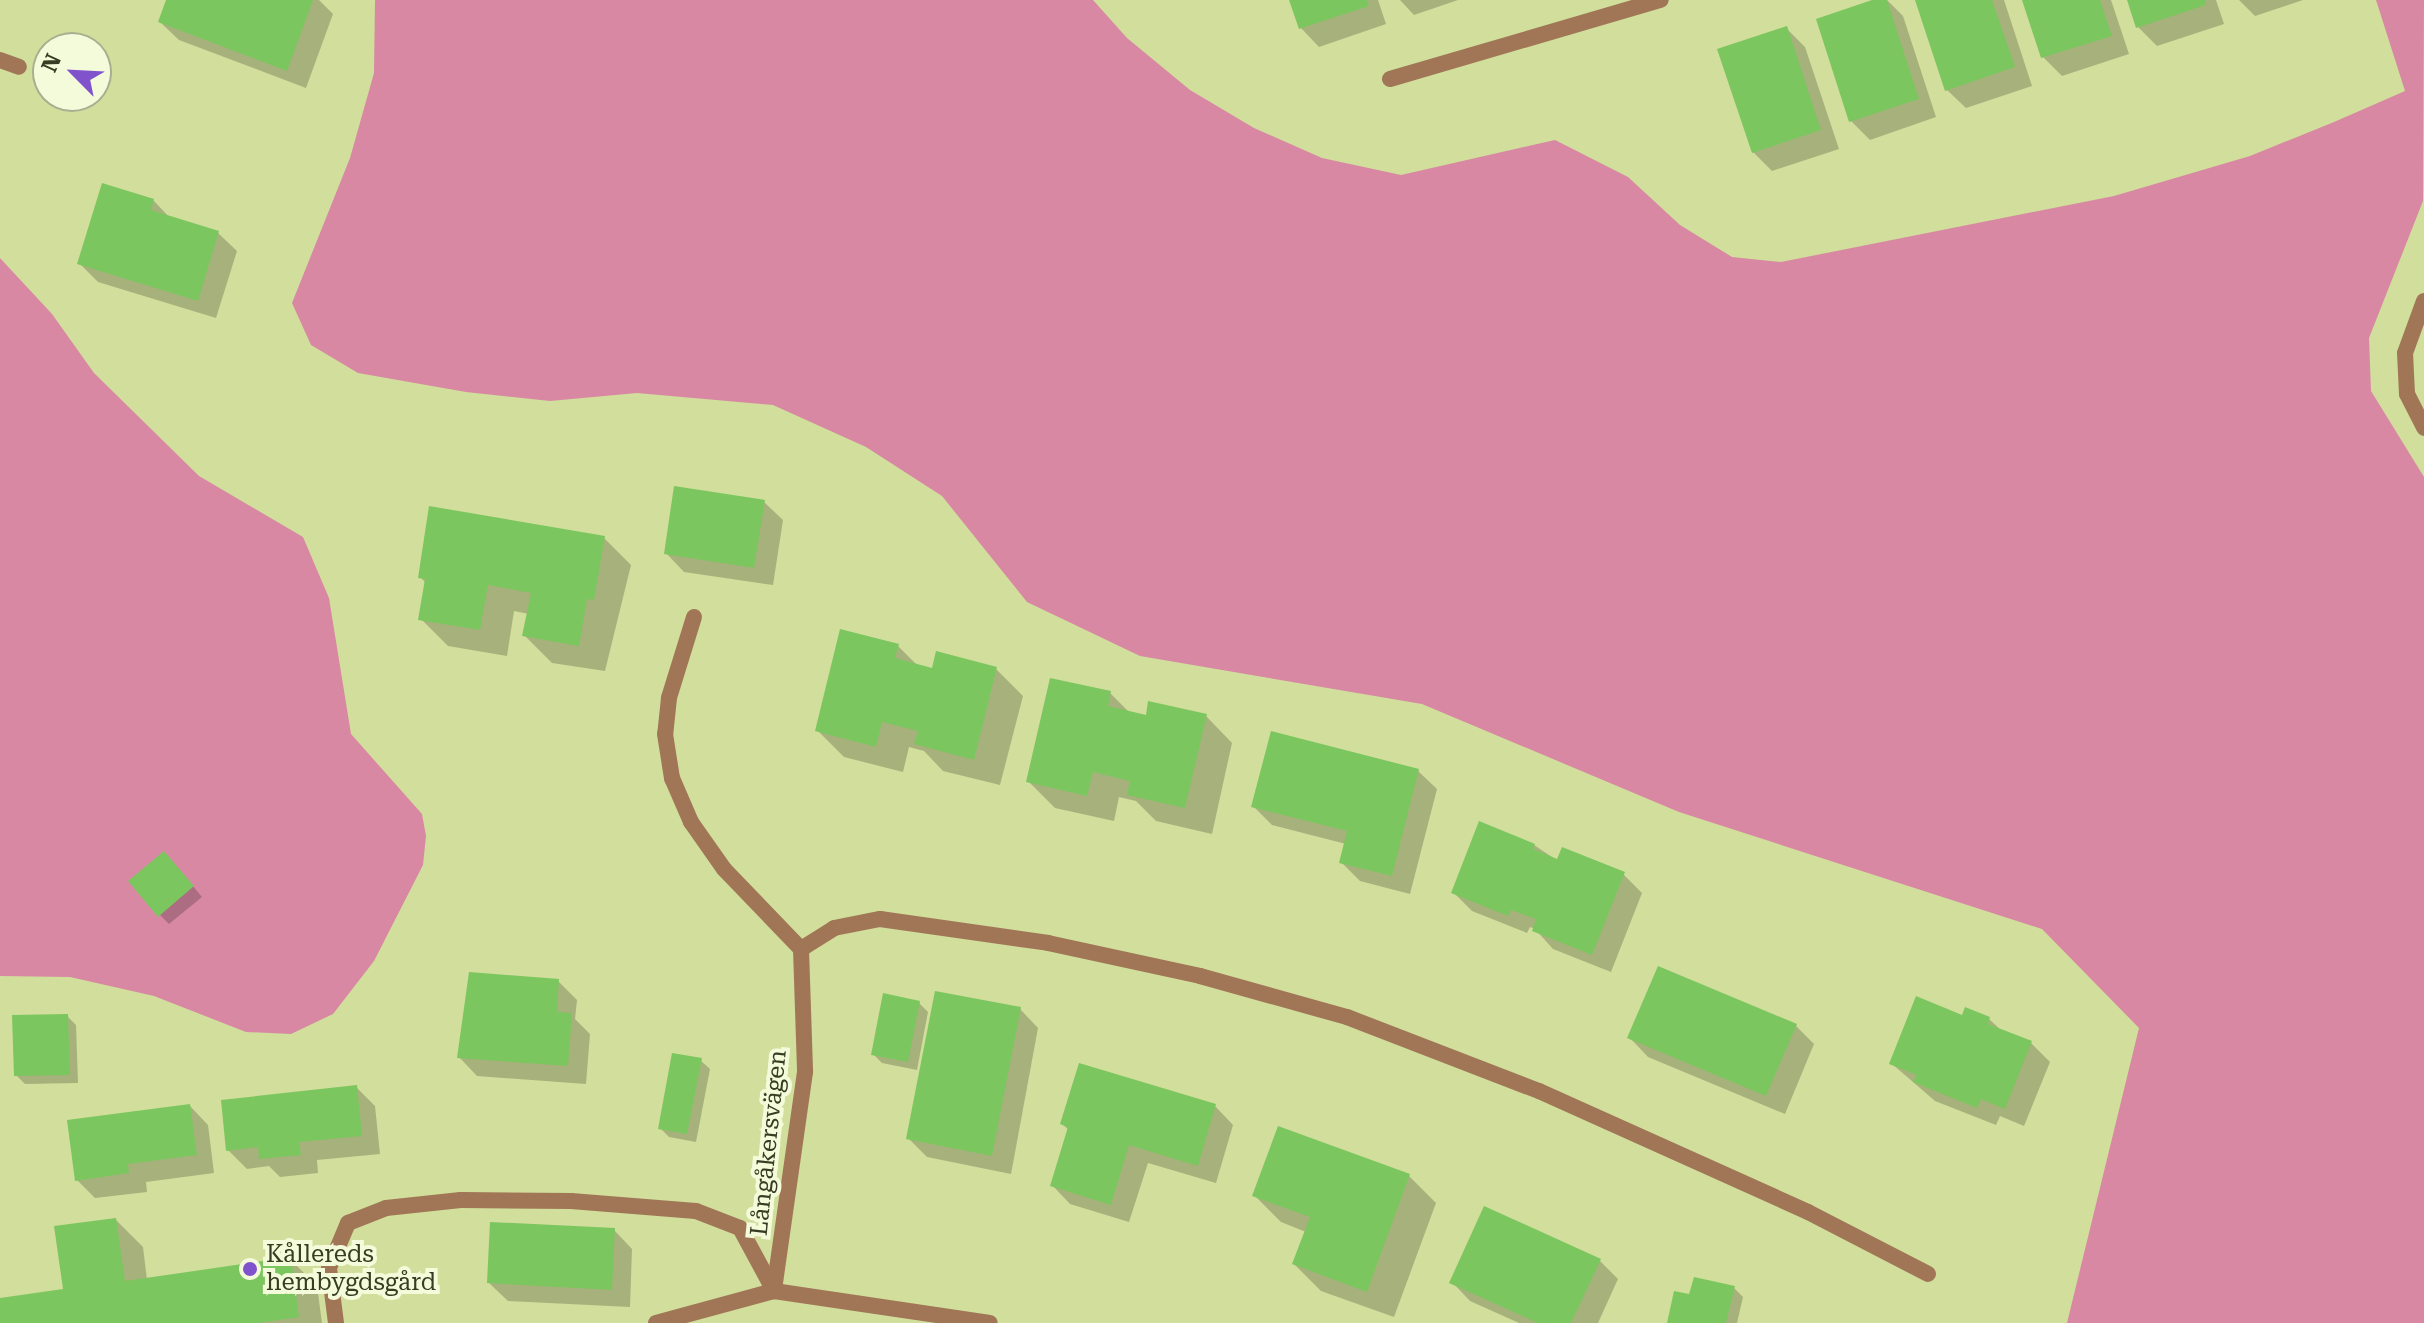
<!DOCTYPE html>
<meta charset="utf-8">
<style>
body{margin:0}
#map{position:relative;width:2424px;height:1323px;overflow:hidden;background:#d1de9c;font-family:"Roboto Serif",serif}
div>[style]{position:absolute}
.green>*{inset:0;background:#d888a3}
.shadow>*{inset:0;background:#0003}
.building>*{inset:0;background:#7cc65f}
.lane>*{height:16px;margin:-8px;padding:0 8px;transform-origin:8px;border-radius:8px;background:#a07656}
.street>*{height:16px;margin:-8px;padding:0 8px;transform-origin:8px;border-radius:8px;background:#a07656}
.dots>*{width:22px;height:22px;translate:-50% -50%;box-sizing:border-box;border:4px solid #f4fbda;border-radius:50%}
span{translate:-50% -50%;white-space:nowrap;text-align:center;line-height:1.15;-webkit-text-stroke:8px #f4fbda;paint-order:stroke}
.street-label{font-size:24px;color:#373c22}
.poi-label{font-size:24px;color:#373c22}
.left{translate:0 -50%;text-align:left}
.north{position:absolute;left:32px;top:32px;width:80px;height:80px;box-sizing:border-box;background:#f4fbda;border:2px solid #a8af90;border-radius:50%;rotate:294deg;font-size:22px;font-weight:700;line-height:32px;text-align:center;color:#373c22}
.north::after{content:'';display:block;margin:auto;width:28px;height:36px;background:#8053cc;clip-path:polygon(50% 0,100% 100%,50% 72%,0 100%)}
</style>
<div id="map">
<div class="green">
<div style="clip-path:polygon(375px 0,1093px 0,1127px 38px,1190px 90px,1254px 128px,1322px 158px,1401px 175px,1555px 140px,1628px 177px,1680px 225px,1732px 257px,1781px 262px,2114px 196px,2250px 156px,2334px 122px,2405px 91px,2376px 0,2424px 0,2423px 201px,2369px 338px,2371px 391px,2424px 477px,2424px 1323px,2067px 1323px,2139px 1028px,2042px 929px,1679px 812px,1422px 704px,1140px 656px,1027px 602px,942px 496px,866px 447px,773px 405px,637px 393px,550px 401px,466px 392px,358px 373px,311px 345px,292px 303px,350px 158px,374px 73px)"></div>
<div style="clip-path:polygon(0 258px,52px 314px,94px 373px,199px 476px,303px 537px,329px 598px,351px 734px,422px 814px,426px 836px,423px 865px,374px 961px,333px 1014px,291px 1034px,246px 1032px,154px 996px,70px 977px,0 976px)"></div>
</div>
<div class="shadow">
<div style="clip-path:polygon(169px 0,319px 0,333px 14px,306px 88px,179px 40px,160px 22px)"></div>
<div style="clip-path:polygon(1291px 0,1378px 0,1386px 24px,1319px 47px,1301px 28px)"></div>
<div style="clip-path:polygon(1400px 0,1458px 0,1414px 15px)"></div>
<div style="clip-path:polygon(1878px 0,1887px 0,1903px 16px,1936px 117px,1870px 140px,1851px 121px)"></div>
<div style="clip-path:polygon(1917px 0,2004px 0,2032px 86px,1966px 108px,1947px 90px)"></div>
<div style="clip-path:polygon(2024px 0,2111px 0,2129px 54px,2062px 76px,2043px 57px)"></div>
<div style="clip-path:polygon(2129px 0,2216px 0,2224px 24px,2157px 46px,2138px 27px)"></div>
<div style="clip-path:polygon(2239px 0,2303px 0,2255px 16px)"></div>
<div style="clip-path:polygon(1786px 28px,1805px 47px,1839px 149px,1772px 171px,1753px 152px)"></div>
<div style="clip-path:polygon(153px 200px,171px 219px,218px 233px,237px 251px,216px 318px,98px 282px,79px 263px)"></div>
<div style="clip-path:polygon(764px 502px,783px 520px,773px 585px,684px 572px,666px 553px)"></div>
<div style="clip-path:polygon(604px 538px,631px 565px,605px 671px,552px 663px,525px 636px,529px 614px,514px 611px,507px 656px,448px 646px,421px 619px,427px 584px,420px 577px)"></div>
<div style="clip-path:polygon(898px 646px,918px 666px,933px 670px,996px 669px,1023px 696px,1000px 785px,943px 771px,924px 751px,909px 747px,903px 772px,844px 757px,817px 730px)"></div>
<div style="clip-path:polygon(1110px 693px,1131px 714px,1147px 718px,1206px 716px,1232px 743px,1212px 834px,1156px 821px,1136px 801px,1119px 797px,1114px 821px,1055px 808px,1028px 781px)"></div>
<div style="clip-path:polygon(1418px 771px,1437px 789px,1410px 894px,1360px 881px,1341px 862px,1346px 844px,1272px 825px,1253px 806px)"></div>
<div style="clip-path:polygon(1534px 845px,1558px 861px,1623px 874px,1642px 893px,1611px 972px,1553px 949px,1535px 929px,1530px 927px,1527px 933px,1472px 911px,1453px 892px)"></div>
<div style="clip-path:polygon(173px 862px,202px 897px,169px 924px,160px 915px)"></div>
<div style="clip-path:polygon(558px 981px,577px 1000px,575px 1019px,590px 1034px,586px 1084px,477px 1076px,459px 1057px)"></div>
<div style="clip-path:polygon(919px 1003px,928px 1012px,917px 1070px,882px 1063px,873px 1054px)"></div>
<div style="clip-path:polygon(1020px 1009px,1038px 1028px,1011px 1174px,927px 1157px,908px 1138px)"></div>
<div style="clip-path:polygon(67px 1016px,76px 1025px,78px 1083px,25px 1084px,16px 1075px)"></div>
<div style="clip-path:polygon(1963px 1018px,1989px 1019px,2002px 1031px,2031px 1043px,2050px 1062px,2024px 1126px,2000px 1116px,1996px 1125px,1935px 1101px,1891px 1063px)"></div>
<div style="clip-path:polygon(1795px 1025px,1814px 1044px,1785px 1114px,1648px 1057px,1630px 1038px)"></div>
<div style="clip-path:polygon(700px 1060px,710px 1069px,696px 1142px,669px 1137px,660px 1128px)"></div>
<div style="clip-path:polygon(356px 1087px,375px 1106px,380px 1154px,317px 1160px,318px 1173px,280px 1177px,269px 1166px,247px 1169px,228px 1150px)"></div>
<div style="clip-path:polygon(190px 1106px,208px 1125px,214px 1173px,146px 1182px,147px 1192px,95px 1198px,77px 1180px)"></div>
<div style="clip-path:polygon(1215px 1106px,1233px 1125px,1216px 1183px,1148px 1163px,1129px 1222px,1070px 1204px,1052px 1185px,1069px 1130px,1062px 1124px)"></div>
<div style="clip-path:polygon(1279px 1128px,1409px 1176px,1436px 1203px,1394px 1317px,1321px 1291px,1294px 1264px,1306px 1232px,1281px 1222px,1254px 1195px)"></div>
<div style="clip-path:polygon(116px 1220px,143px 1247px,147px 1280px,290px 1259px,317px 1286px,322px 1323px,0 1323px,0 1300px,65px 1291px)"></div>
<div style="clip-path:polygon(614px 1230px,632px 1249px,630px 1307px,508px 1301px,489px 1283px)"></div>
<div style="clip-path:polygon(1600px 1261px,1618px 1279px,1598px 1323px,1519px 1323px,1470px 1301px,1452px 1282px)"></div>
<div style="clip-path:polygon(1734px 1288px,1743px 1297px,1737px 1323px,1669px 1323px,1691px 1297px)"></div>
</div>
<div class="building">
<div style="clip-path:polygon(166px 0,313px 0,287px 71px,158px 22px)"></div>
<div style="clip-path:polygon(1289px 0,1367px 0,1369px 6px,1299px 29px)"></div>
<div style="clip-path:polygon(1872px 0,1887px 0,1919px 99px,1849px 122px,1816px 19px)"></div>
<div style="clip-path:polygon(1915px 0,1992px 0,2015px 67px,1945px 91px)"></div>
<div style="clip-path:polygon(2022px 0,2100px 0,2112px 36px,2041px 58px)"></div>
<div style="clip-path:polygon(2127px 0,2205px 0,2206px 5px,2136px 28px)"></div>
<div style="clip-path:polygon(1787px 26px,1821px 130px,1752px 153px,1717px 49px)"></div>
<div style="clip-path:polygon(102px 183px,154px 199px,151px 210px,219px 231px,198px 301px,77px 264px)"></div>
<div style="clip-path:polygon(674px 486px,765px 500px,754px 568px,664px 554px)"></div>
<div style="clip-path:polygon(429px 506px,605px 536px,594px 600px,587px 599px,579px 646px,522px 636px,531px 593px,488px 585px,480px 630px,418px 620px,425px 579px,418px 578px)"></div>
<div style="clip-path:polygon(840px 629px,899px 644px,895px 658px,932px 668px,936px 651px,997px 667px,974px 760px,914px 744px,918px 731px,882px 722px,876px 747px,815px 731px)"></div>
<div style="clip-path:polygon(1050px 678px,1111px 691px,1108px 706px,1146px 715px,1148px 701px,1207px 714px,1185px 808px,1127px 795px,1130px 781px,1093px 772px,1087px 796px,1026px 782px)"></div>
<div style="clip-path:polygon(1271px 731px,1419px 769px,1392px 876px,1339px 863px,1347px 831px,1251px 807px)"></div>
<div style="clip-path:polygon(1479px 821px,1535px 844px,1533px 849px,1557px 859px,1562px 847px,1625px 872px,1592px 955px,1532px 931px,1536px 919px,1511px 910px,1508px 916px,1451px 893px)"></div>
<div style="clip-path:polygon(164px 851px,194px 886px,158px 917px,128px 881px)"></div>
<div style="clip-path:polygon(1658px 966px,1797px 1024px,1766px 1096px,1627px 1038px)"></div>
<div style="clip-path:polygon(469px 972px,559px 979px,557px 1012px,572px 1013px,568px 1066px,457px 1058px)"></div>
<div style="clip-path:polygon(935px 991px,1021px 1007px,992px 1156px,906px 1139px)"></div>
<div style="clip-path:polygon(883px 993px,920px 1001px,908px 1062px,871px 1055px)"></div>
<div style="clip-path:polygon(1916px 996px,1962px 1015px,1965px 1007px,1990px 1017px,1988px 1024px,2032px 1041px,2005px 1109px,1981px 1099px,1977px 1108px,1913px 1082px,1917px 1075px,1889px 1064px)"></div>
<div style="clip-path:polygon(68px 1014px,70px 1075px,14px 1076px,12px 1015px)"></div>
<div style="clip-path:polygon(672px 1053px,702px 1058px,687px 1134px,658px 1129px)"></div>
<div style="clip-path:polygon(1079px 1063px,1216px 1104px,1198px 1166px,1129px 1145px,1111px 1205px,1050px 1186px,1068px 1127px,1060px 1124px)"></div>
<div style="clip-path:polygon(357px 1085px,362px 1136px,299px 1142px,301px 1155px,259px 1159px,258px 1147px,226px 1151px,221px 1100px)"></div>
<div style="clip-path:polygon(190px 1104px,197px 1155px,128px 1164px,129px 1173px,75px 1181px,67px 1120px)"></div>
<div style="clip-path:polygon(1278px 1126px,1410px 1174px,1367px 1292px,1292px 1264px,1310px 1217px,1252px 1196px)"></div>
<div style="clip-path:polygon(1484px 1206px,1601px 1259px,1571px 1323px,1538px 1323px,1449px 1283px)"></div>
<div style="clip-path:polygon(116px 1218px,125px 1281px,291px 1257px,299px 1317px,259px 1323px,0 1323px,0 1298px,63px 1289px,54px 1226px)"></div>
<div style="clip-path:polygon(490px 1222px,615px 1228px,612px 1290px,487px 1283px)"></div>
<div style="clip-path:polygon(1694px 1277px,1735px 1286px,1726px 1323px,1667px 1323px,1674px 1291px,1689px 1294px)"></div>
</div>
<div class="lane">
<div style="left:2424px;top:301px;width:55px;rotate:110.1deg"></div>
<div style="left:2405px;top:353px;width:41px;rotate:87.2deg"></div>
<div style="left:2407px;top:394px;width:38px;rotate:63deg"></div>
<div style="left:336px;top:1323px;width:55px;rotate:-97.3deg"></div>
<div style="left:329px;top:1268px;width:49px;rotate:-67.1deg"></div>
<div style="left:348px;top:1223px;width:41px;rotate:-21.5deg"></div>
<div style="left:386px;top:1208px;width:75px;rotate:-6.1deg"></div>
<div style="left:461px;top:1200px;width:110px;rotate:0.5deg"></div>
<div style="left:571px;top:1201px;width:125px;rotate:4.6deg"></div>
<div style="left:696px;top:1211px;width:47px;rotate:21.1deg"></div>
<div style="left:740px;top:1228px;width:72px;rotate:61.6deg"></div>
</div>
<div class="street">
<div style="left:0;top:60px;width:20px;rotate:20deg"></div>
<div style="left:1390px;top:79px;width:282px;rotate:-16.3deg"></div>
<div style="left:694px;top:617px;width:85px;rotate:107.2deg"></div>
<div style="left:669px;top:698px;width:36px;rotate:96deg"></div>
<div style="left:665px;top:734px;width:45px;rotate:81deg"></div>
<div style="left:672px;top:778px;width:48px;rotate:66.6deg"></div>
<div style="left:691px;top:822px;width:57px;rotate:54.9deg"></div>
<div style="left:724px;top:869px;width:111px;rotate:46.1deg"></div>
<div style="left:801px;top:949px;width:123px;rotate:88.1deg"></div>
<div style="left:805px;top:1072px;width:221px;rotate:98.1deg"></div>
<div style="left:801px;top:949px;width:39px;rotate:-32deg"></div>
<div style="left:834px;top:928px;width:47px;rotate:-11.1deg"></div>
<div style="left:880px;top:919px;width:170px;rotate:8.1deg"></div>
<div style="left:1048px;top:943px;width:156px;rotate:12.2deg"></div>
<div style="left:1200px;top:976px;width:153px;rotate:15.6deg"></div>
<div style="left:1347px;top:1017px;width:206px;rotate:21.1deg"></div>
<div style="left:1539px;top:1091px;width:295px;rotate:24.2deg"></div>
<div style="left:1808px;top:1212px;width:135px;rotate:27.3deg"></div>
<div style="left:656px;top:1323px;width:122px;rotate:-15.2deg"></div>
<div style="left:774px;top:1291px;width:218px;rotate:8.4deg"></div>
</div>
<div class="dots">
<div style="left:250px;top:1269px;background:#8053cc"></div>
</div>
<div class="street-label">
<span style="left:769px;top:1143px;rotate:-84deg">Långåkersvägen</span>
</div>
<div class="poi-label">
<span class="left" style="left:266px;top:1269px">Kållereds<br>hembygdsgård</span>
</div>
<div class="north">N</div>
</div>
